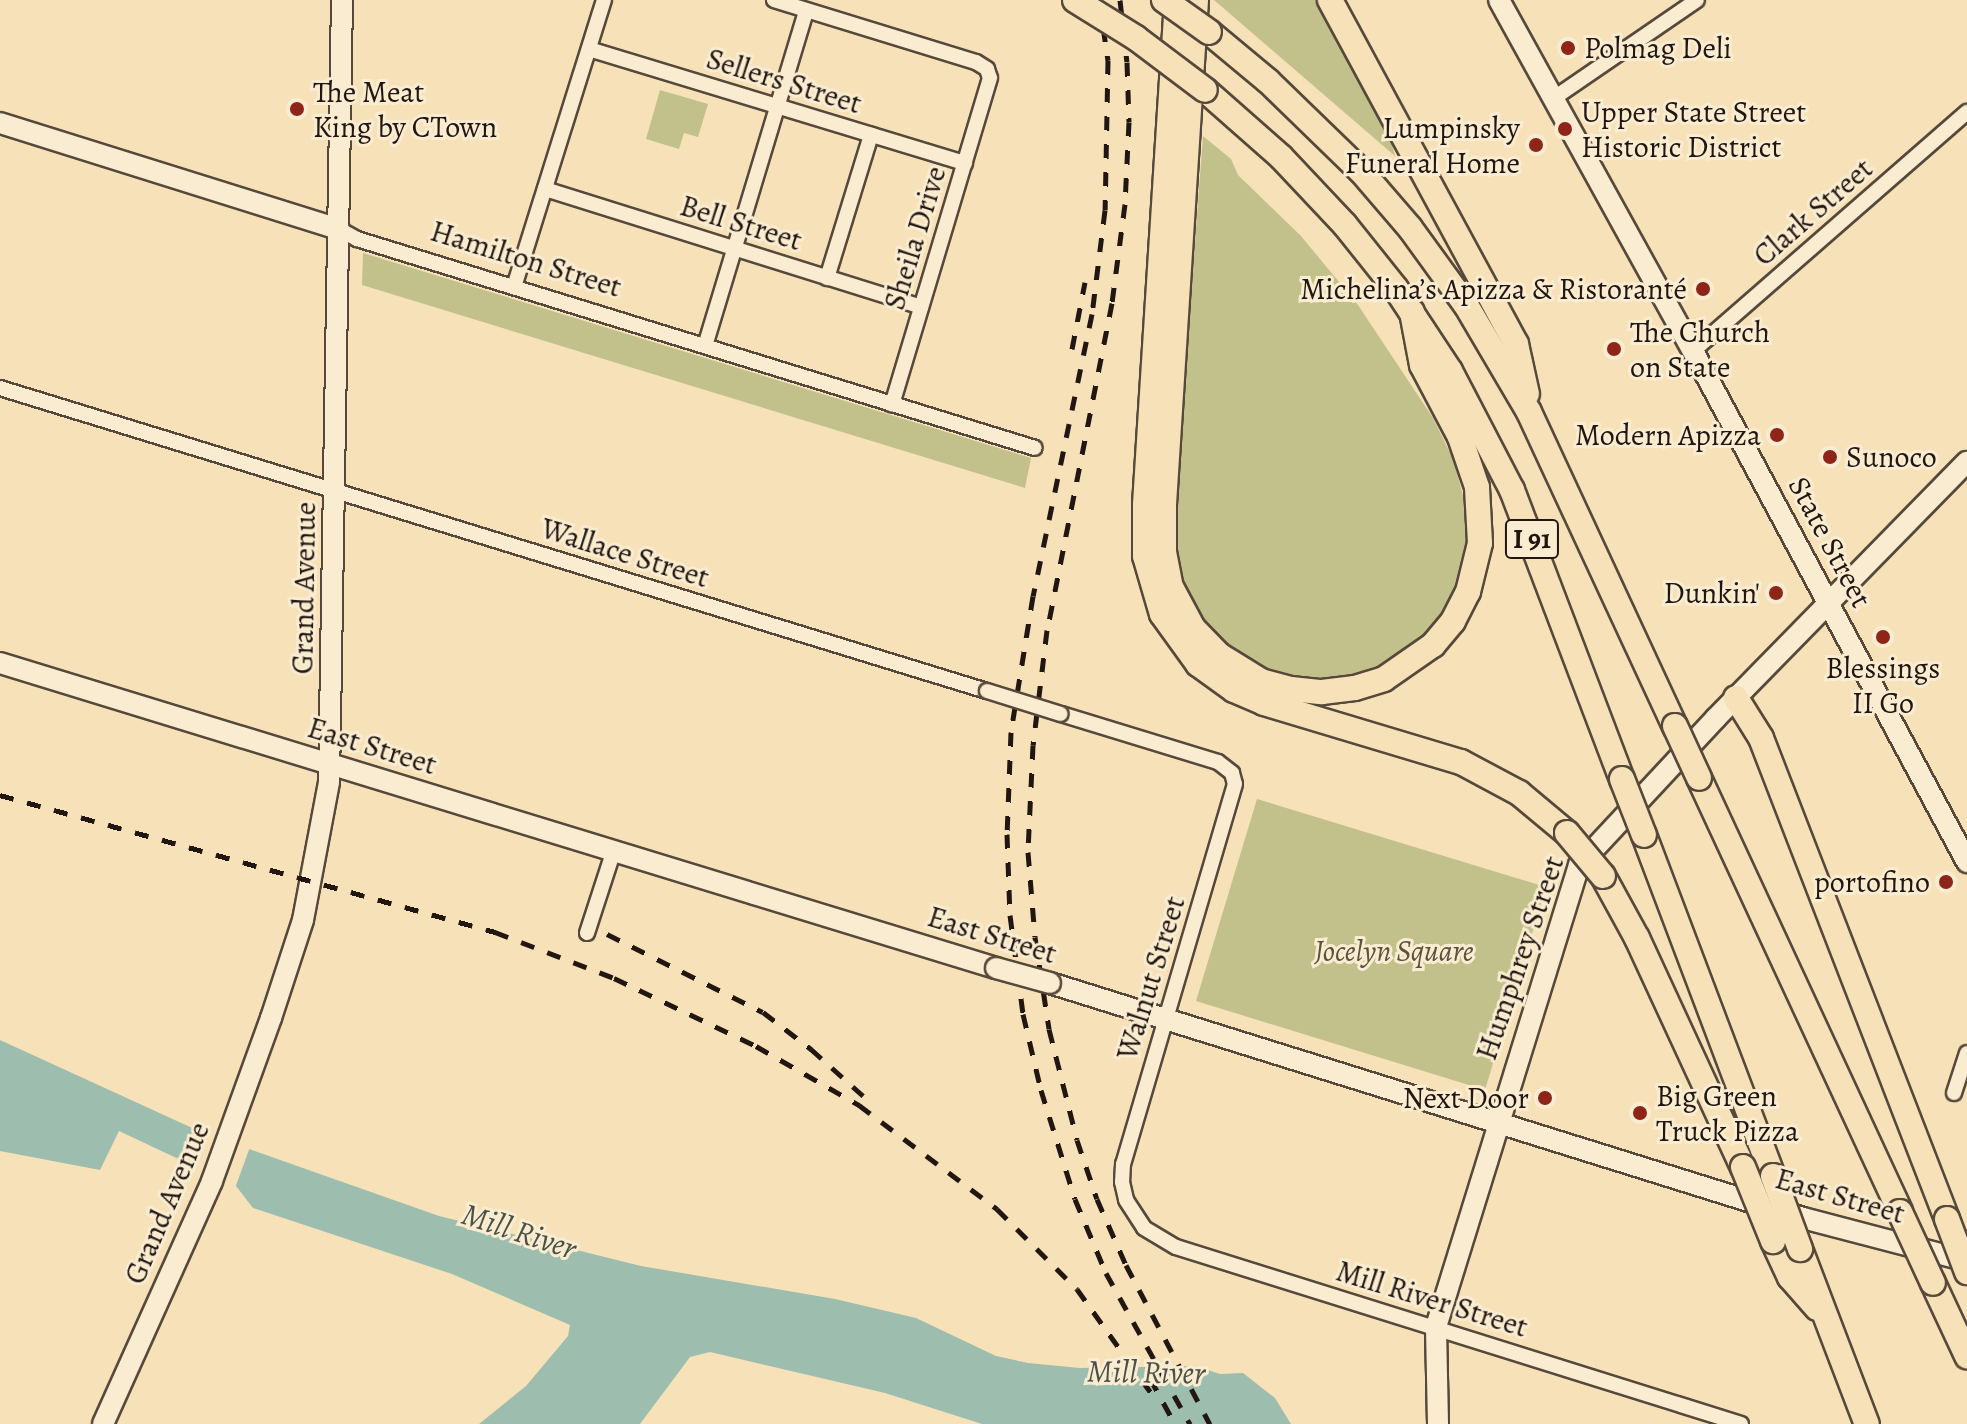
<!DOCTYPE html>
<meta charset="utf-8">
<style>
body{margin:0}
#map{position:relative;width:1967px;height:1424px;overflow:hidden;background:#f6e1b8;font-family:Alegreya,serif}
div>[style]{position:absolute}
.green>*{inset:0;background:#c2c18b}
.water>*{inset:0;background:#9dbeae}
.pier>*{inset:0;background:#f6e1b8}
.roads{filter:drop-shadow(2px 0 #56493b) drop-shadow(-2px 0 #56493b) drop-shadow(0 2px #56493b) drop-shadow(0 -2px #56493b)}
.street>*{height:14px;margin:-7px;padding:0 7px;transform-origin:7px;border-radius:7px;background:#f9ecd1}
.secondary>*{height:20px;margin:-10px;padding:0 10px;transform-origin:10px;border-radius:10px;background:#f9ecd1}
.highway>*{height:24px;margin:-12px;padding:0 12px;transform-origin:12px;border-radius:12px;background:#f6e1b8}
.rail>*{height:5px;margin-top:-2.5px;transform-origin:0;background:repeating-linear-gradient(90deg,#211611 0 14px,transparent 0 28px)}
.bridges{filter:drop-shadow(2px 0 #56493b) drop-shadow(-2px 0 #56493b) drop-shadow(0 2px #56493b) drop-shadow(0 -2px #56493b)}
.street-bridge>*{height:14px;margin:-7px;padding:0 7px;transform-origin:7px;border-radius:7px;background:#f9ecd1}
.secondary-bridge>*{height:20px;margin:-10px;padding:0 10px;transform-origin:10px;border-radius:10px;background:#f9ecd1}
.highway-bridge>*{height:24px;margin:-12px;padding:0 12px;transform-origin:12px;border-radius:12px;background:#f6e1b8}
.dots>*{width:22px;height:22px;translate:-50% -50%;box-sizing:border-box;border:4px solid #f9ecd1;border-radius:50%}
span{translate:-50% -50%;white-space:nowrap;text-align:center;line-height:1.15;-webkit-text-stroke:6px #f9ecd1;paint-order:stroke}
.shield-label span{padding:2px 6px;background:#f9ecd1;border:2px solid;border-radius:6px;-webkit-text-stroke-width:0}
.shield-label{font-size:28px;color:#211611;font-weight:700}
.poi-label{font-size:30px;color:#211611}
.left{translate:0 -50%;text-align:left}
.right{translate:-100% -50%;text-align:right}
.street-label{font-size:30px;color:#211611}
.park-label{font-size:30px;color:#59523c;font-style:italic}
.water-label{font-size:32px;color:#4c5148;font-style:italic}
</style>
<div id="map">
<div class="green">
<div style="clip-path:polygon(1214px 0,1319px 0,1388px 129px,1395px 156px)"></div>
<div style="clip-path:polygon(660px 90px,708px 104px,698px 137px,684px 133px,679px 149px,646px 139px)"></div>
<div style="clip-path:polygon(1203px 136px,1231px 159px,1238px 175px,1301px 236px,1358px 305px,1433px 418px,1453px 459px,1464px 499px,1467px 544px,1458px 586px,1436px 623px,1410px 649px,1373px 669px,1339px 679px,1288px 676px,1254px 666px,1221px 641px,1200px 615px,1184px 587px,1176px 556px,1178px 468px)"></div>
<div style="clip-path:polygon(363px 253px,1031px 458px,1025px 488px,362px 285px)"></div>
<div style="clip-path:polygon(1257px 799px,1546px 887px,1485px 1090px,1196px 1001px)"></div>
</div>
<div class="water">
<div style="clip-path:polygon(0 1040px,201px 1132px,439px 1216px,641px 1266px,835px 1299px,916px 1318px,996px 1356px,1028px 1363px,1080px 1368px,1196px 1366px,1220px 1374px,1243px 1373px,1275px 1398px,1291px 1424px,982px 1424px,885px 1393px,710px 1352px,690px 1357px,640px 1424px,479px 1424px,526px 1386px,568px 1336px,570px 1325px,452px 1274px,253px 1208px,236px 1186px,119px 1131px,100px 1170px,0 1151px)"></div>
</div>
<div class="pier">
<div style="clip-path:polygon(205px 1130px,250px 1147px,234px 1191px,192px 1168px)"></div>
</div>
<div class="roads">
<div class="street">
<div style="left:774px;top:0;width:211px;rotate:17.1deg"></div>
<div style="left:976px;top:62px;width:13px;rotate:32deg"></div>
<div style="left:987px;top:69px;width:9px;rotate:72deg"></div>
<div style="left:990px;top:78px;width:341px;rotate:106.7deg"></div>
<div style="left:589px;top:49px;width:393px;rotate:16.9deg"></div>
<div style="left:1554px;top:98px;width:173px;rotate:-34.4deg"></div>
<div style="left:545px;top:189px;width:394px;rotate:17.4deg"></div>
<div style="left:339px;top:229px;width:21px;rotate:29deg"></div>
<div style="left:357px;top:239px;width:709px;rotate:17.13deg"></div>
<div style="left:827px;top:278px;width:150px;rotate:-72.9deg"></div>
<div style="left:514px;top:287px;width:301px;rotate:-72.6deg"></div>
<div style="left:705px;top:346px;width:350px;rotate:-73.2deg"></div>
<div style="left:1693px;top:351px;width:364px;rotate:-41.1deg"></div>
<div style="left:0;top:388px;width:1032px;rotate:17.07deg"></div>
<div style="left:1061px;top:714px;width:164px;rotate:17deg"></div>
<div style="left:1218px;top:762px;width:18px;rotate:38deg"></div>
<div style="left:1232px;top:773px;width:11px;rotate:75deg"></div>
<div style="left:1235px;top:784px;width:396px;rotate:106.4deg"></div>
<div style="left:1123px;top:1164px;width:18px;rotate:93deg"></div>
<div style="left:1122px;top:1182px;width:18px;rotate:77deg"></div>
<div style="left:1126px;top:1200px;width:33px;rotate:57deg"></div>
<div style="left:1144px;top:1228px;width:37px;rotate:31deg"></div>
<div style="left:1176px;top:1247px;width:592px;rotate:17.39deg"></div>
<div style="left:587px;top:933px;width:87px;rotate:-72deg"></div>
<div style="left:1954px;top:1093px;width:42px;rotate:-72deg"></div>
</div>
<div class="secondary">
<div style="left:1499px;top:0;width:401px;rotate:61.1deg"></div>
<div style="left:1693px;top:351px;width:580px;rotate:61.8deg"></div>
<div style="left:0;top:123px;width:355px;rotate:17.4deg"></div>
<div style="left:0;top:663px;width:1042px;rotate:17.03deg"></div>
<div style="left:1050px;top:983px;width:789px;rotate:17.33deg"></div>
<div style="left:1803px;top:1218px;width:170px;rotate:14.7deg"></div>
<div style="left:103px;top:1424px;width:266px;rotate:-65.8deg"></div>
<div style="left:212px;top:1181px;width:173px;rotate:-70.1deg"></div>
<div style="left:271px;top:1018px;width:103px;rotate:-71.9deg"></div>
<div style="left:303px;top:920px;width:140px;rotate:-79.3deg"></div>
<div style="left:329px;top:782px;width:782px;rotate:-89.05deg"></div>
<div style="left:1438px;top:1424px;width:97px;rotate:-91.2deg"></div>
<div style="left:1436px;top:1327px;width:484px;rotate:-72.8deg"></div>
<div style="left:1579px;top:865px;width:200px;rotate:-47deg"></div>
<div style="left:1715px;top:719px;width:360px;rotate:-45.6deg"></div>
</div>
<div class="highway">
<div style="left:1177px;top:0;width:506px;rotate:93.63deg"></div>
<div style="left:1145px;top:505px;width:51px;rotate:90deg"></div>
<div style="left:1145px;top:556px;width:60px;rotate:73.7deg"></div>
<div style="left:1162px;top:614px;width:62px;rotate:54.2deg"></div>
<div style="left:1198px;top:664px;width:44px;rotate:35.8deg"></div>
<div style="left:1234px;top:690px;width:33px;rotate:23deg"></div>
<div style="left:1264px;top:703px;width:206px;rotate:16.7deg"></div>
<div style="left:1461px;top:762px;width:66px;rotate:28.1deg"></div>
<div style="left:1519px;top:793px;width:62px;rotate:39.8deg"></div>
<div style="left:1196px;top:0;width:505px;rotate:93.63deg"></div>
<div style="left:1164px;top:504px;width:48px;rotate:90deg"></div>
<div style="left:1164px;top:552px;width:36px;rotate:79deg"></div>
<div style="left:1171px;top:587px;width:47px;rotate:61.8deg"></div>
<div style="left:1193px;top:628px;width:37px;rotate:46deg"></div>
<div style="left:1219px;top:655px;width:49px;rotate:31.8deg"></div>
<div style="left:1261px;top:681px;width:31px;rotate:15deg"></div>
<div style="left:1291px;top:689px;width:31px;rotate:6deg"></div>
<div style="left:1322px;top:692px;width:33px;rotate:-7deg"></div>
<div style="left:1355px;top:688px;width:30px;rotate:-17deg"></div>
<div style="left:1384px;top:679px;width:60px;rotate:-34.8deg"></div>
<div style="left:1433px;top:645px;width:31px;rotate:-50deg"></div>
<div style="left:1453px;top:621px;width:33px;rotate:-63deg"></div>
<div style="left:1468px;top:592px;width:50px;rotate:-76.2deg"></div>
<div style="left:1480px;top:543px;width:56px;rotate:-93.1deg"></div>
<div style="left:1477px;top:487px;width:53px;rotate:-108.8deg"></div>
<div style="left:1460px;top:437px;width:81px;rotate:-117.8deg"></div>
<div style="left:1422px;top:365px;width:54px;rotate:-100.7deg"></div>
<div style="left:1330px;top:0;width:391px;rotate:61.6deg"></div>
<div style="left:1516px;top:344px;width:51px;rotate:77.6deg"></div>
<div style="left:1209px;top:32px;width:77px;rotate:39.7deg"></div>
<div style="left:1268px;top:81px;width:129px;rotate:44.1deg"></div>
<div style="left:1361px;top:171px;width:75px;rotate:49.3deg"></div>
<div style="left:1410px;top:228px;width:95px;rotate:54deg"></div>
<div style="left:1466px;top:305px;width:124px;rotate:59.5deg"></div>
<div style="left:1529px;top:412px;width:346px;rotate:65.1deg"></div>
<div style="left:1205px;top:90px;width:101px;rotate:41.4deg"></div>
<div style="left:1281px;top:157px;width:93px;rotate:46.7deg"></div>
<div style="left:1345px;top:225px;width:82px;rotate:51.4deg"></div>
<div style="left:1396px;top:289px;width:98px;rotate:56.6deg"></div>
<div style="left:1450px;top:371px;width:134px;rotate:62.5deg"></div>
<div style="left:1512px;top:490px;width:309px;rotate:69.2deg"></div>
<div style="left:1736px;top:698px;width:47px;rotate:58deg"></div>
<div style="left:1761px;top:738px;width:516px;rotate:68.86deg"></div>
<div style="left:1699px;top:778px;width:478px;rotate:65.1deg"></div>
<div style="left:1644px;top:835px;width:365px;rotate:69.3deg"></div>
<div style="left:1603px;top:876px;width:71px;rotate:61.3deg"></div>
<div style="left:1637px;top:938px;width:252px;rotate:65.2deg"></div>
<div style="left:1773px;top:1241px;width:40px;rotate:65deg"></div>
<div style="left:1790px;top:1277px;width:41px;rotate:48.9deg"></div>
<div style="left:1800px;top:1249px;width:187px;rotate:69.1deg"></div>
<div style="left:1933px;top:1283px;width:81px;rotate:65deg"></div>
</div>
</div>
<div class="rail">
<div style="left:1099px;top:0;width:61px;rotate:81.5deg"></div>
<div style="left:1108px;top:60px;width:150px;rotate:91.1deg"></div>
<div style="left:1105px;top:210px;width:105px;rotate:97.1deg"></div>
<div style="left:1092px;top:314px;width:288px;rotate:101.8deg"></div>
<div style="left:1033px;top:596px;width:138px;rotate:99.2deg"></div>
<div style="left:1011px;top:732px;width:102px;rotate:92.2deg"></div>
<div style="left:1007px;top:834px;width:81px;rotate:87.9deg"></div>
<div style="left:1010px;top:915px;width:100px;rotate:82.5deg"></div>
<div style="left:1023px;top:1014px;width:78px;rotate:76.7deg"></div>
<div style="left:1041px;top:1090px;width:114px;rotate:72.7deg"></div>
<div style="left:1075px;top:1199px;width:80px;rotate:67.3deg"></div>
<div style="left:1106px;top:1273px;width:173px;rotate:60.9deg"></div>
<div style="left:1120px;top:0;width:62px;rotate:83.6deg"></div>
<div style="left:1127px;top:62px;width:60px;rotate:88.1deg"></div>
<div style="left:1129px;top:122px;width:82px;rotate:92.8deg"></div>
<div style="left:1125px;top:204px;width:100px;rotate:97.5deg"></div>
<div style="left:1112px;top:303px;width:333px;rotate:101.2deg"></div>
<div style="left:1047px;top:630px;width:116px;rotate:96.9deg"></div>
<div style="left:1033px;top:745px;width:107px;rotate:92.7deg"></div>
<div style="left:1028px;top:852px;width:85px;rotate:85.3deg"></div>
<div style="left:1035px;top:937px;width:93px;rotate:81.3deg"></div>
<div style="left:1049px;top:1029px;width:114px;rotate:75.8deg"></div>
<div style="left:1077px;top:1140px;width:62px;rotate:71.3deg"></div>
<div style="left:1097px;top:1199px;width:72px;rotate:66.3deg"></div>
<div style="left:1126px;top:1265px;width:180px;rotate:62.2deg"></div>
<div style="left:1072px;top:349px;width:68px;rotate:-79deg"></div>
<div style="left:0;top:795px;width:514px;rotate:15.47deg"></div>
<div style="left:495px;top:932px;width:128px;rotate:21.1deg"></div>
<div style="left:614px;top:978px;width:157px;rotate:25.6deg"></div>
<div style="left:756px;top:1046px;width:119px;rotate:29.8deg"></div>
<div style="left:859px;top:1105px;width:173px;rotate:37deg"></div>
<div style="left:997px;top:1209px;width:113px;rotate:45deg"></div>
<div style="left:1077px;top:1289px;width:129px;rotate:54.5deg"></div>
<div style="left:607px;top:934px;width:174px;rotate:26.6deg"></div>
<div style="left:763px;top:1012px;width:61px;rotate:37.6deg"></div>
<div style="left:811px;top:1049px;width:79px;rotate:41.9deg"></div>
<div style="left:1150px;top:1378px;width:52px;rotate:61.5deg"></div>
</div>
<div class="bridges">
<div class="street-bridge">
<div style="left:987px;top:691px;width:77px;rotate:17.3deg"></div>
</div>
<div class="secondary-bridge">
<div style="left:996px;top:968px;width:56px;rotate:15.5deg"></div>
</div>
<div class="highway-bridge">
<div style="left:1075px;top:0;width:72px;rotate:31.9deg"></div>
<div style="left:1136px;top:38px;width:86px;rotate:37deg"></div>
<div style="left:1164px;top:0;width:55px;rotate:35.4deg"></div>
<div style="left:1675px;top:726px;width:57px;rotate:65.2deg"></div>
<div style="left:1622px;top:779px;width:60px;rotate:68.6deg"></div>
<div style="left:1567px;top:833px;width:56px;rotate:50.1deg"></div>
<div style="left:1743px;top:1167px;width:80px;rotate:67.9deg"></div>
<div style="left:1773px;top:1176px;width:78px;rotate:69.7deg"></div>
<div style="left:1900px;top:1212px;width:78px;rotate:65.1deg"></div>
<div style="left:1947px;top:1219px;width:57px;rotate:69.3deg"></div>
</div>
</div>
<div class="dots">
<div style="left:1568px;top:48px;background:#8f2418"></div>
<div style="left:297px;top:109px;background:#8f2418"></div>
<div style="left:1565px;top:129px;background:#8f2418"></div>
<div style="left:1536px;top:145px;background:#8f2418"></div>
<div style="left:1703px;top:289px;background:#8f2418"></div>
<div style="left:1614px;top:349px;background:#8f2418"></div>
<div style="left:1777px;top:435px;background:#8f2418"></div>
<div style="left:1830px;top:457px;background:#8f2418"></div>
<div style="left:1776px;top:593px;background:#8f2418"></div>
<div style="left:1883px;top:637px;background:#8f2418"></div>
<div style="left:1946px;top:882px;background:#8f2418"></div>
<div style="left:1545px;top:1098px;background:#8f2418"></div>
<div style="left:1640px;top:1113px;background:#8f2418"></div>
</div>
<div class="shield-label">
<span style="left:1532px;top:539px">I 91</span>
</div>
<div class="poi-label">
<span class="left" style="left:1584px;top:48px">Polmag Deli</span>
<span class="left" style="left:313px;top:109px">The Meat<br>King by CTown</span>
<span class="left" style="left:1581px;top:129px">Upper State Street<br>Historic District</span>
<span class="right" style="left:1520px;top:145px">Lumpinsky<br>Funeral Home</span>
<span class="right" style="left:1687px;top:289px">Michelina’s Apizza &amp; Ristoranté</span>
<span class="left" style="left:1630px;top:349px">The Church<br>on State</span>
<span class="right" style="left:1761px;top:435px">Modern Apizza</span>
<span class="left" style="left:1846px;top:457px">Sunoco</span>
<span class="right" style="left:1760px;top:593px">Dunkin'</span>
<span style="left:1883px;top:685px">Blessings<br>II Go</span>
<span class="right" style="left:1930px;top:882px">portofino</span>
<span class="left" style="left:1656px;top:1113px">Big Green<br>Truck Pizza</span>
<span class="right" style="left:1529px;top:1098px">Next Door</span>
</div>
<div class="street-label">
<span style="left:784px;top:81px;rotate:17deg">Sellers Street</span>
<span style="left:1813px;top:212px;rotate:-41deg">Clark Street</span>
<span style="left:741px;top:223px;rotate:17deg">Bell Street</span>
<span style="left:915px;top:238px;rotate:-73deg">Sheila Drive</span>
<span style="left:526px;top:259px;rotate:17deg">Hamilton Street</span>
<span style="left:1830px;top:542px;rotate:62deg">State Street</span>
<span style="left:625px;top:553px;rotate:17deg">Wallace Street</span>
<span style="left:304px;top:588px;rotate:-89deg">Grand Avenue</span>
<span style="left:372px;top:746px;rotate:17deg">East Street</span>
<span style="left:992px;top:935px;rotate:17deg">East Street</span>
<span style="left:1520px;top:958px;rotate:-71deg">Humphrey Street</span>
<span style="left:1151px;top:978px;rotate:-73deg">Walnut Street</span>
<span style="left:1840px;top:1196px;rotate:16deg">East Street</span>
<span style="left:167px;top:1203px;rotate:-67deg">Grand Avenue</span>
<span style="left:1432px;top:1299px;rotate:17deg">Mill River Street</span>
</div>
<div class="park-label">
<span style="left:1394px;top:951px">Jocelyn Square</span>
</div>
<div class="water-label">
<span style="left:519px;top:1231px;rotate:18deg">Mill River</span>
<span style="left:1146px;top:1372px;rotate:1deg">Mill River</span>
</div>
</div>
